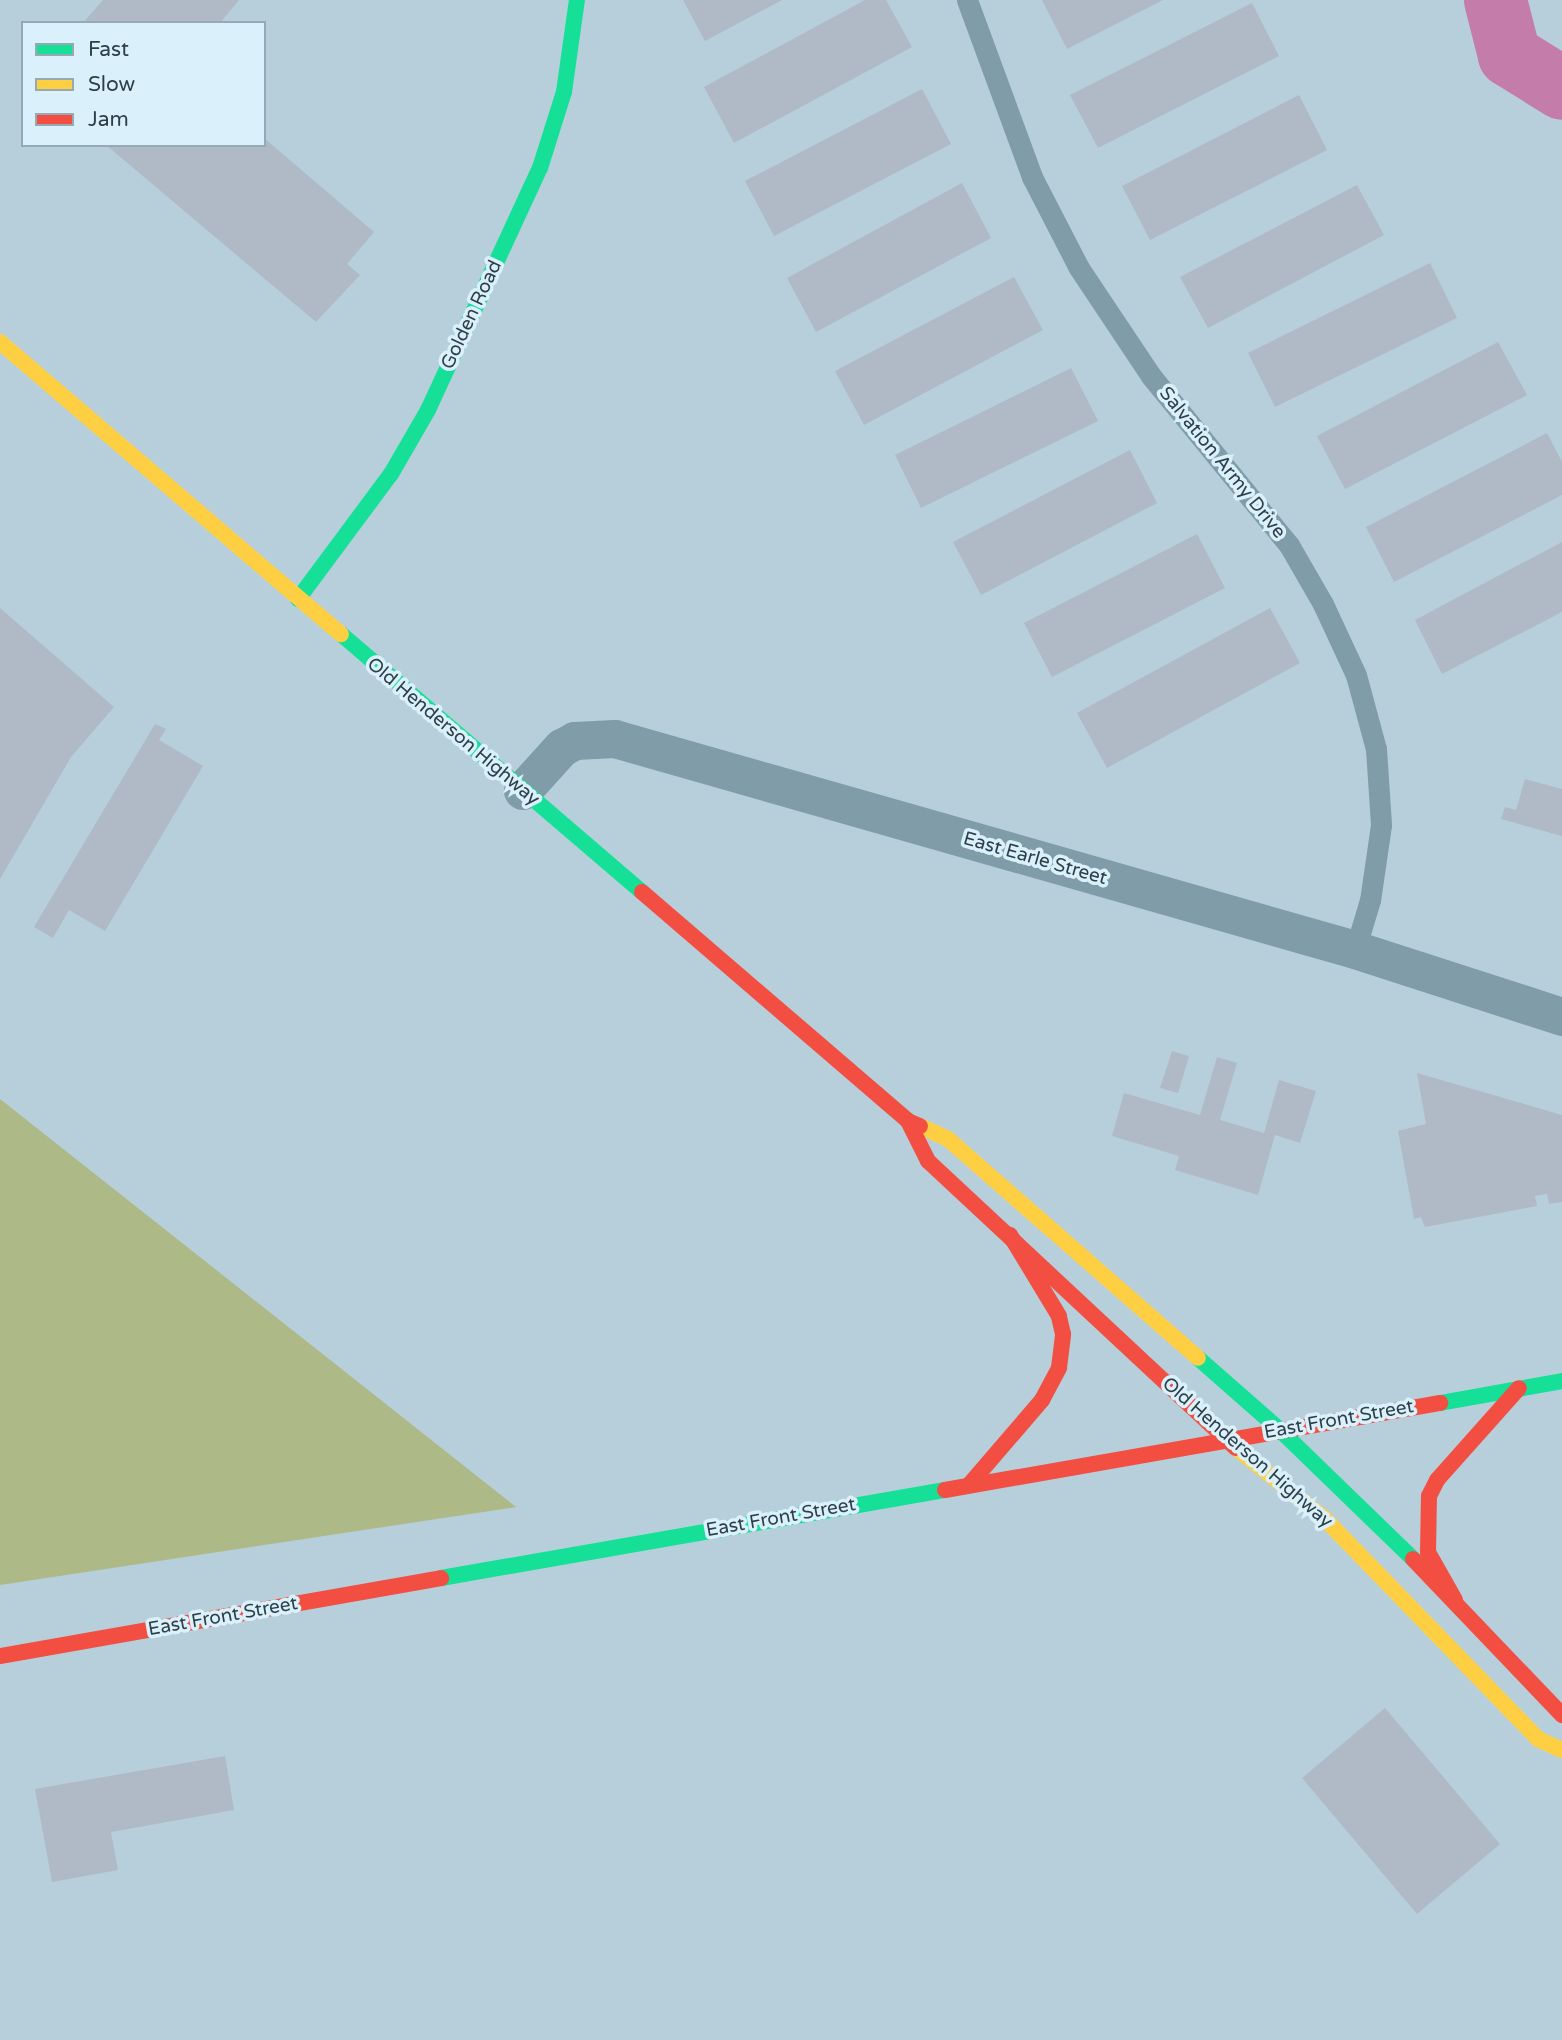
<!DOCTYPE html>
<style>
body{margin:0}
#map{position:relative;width:1562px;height:2040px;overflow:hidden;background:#b6cfdb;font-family:"Varela Round",sans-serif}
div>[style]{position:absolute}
.green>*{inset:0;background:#adb986}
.river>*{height:63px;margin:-31.5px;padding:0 31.5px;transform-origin:31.5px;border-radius:31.5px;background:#c47daa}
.building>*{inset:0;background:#afbac6}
.lane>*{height:21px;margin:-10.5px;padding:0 10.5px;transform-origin:10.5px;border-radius:10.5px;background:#7f9ca8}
.street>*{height:38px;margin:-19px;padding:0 19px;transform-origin:19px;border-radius:19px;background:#7f9ca8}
.fast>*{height:16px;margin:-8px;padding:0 8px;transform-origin:8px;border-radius:8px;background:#16e098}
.slow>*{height:16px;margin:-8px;padding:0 8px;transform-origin:8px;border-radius:8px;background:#ffcf43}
.jam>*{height:16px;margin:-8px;padding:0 8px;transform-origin:8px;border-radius:8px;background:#f24e42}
span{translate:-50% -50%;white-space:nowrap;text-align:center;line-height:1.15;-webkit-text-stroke:7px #daf1fc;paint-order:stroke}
.street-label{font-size:19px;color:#2d3f48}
.legend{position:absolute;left:21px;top:21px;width:245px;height:126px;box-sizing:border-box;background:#daf1fc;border:2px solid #95aab4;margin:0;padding:9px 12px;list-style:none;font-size:21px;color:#2d3f48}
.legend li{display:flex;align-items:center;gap:14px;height:35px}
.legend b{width:35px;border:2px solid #95aab4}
</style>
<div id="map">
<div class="green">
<div style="clip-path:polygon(0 1099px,516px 1507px,0 1585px)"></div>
</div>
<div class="river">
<div style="left:1495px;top:0;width:57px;rotate:75.7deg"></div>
<div style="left:1509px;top:55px;width:62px;rotate:31.9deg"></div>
</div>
<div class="building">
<div style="clip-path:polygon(103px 0,239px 0,220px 23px,83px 23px)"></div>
<div style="clip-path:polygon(683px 0,782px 0,705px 41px)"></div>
<div style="clip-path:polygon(865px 0,886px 0,912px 47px,734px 143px,704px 87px)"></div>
<div style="clip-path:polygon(1042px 0,1163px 0,1067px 49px)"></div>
<div style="clip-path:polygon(1252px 3px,1279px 56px,1098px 148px,1070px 95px)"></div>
<div style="clip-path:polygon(922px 89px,951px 144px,774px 236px,745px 181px)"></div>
<div style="clip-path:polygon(1299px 95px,1327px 150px,1150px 240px,1122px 186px)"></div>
<div style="clip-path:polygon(264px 138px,374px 232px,347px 264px,360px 275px,316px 322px,106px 145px,264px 145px)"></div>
<div style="clip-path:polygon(962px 183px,991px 238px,816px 332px,787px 278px)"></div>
<div style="clip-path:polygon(1357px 185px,1384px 235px,1208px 328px,1180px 277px)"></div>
<div style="clip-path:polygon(1430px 263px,1457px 318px,1275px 407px,1248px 353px)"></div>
<div style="clip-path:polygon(1014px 277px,1043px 330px,864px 425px,835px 371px)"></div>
<div style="clip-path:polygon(1498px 342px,1527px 395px,1345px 489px,1317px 436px)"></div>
<div style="clip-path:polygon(1071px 368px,1098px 421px,921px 508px,895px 455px)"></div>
<div style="clip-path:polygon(1547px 433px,1562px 462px,1562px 495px,1394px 582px,1366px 527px)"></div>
<div style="clip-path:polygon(1130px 450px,1157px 503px,981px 595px,953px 542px)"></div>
<div style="clip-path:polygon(1197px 534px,1225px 588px,1052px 677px,1024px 623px)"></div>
<div style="clip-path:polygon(1562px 542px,1562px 612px,1442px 674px,1415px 620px)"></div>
<div style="clip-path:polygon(0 608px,114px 707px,71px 757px,0 879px)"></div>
<div style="clip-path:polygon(1270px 608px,1300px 663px,1107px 768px,1077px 713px)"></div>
<div style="clip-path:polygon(155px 724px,166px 729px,159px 740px,203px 766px,105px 931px,69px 910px,53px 938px,34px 927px)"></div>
<div style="clip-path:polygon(1525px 779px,1562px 789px,1562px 836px,1501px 819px,1505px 807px,1516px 810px)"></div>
<div style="clip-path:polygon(1172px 1051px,1189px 1056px,1178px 1093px,1160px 1088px)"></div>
<div style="clip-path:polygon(1217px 1057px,1237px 1063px,1220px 1120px,1264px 1133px,1279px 1080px,1316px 1091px,1300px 1143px,1275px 1135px,1258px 1195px,1175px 1170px,1179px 1156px,1112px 1136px,1124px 1093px,1200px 1115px)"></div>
<div style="clip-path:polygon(1417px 1073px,1562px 1115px,1562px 1202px,1549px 1204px,1547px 1194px,1535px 1196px,1537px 1206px,1425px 1227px,1421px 1217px,1414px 1219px,1398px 1131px,1426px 1124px)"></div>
<div style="clip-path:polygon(1385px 1708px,1500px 1844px,1417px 1914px,1302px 1778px)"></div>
<div style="clip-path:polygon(225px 1756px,234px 1810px,111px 1832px,118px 1870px,52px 1882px,35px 1789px)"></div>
</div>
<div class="lane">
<div style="left:967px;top:0;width:189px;rotate:69.8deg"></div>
<div style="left:1032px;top:177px;width:102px;rotate:62.7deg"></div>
<div style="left:1079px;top:268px;width:130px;rotate:56.3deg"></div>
<div style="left:1151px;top:376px;width:218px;rotate:50.8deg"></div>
<div style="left:1289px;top:545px;width:68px;rotate:60deg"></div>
<div style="left:1323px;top:604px;width:78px;rotate:65.1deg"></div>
<div style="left:1356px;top:675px;width:77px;rotate:74.9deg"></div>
<div style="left:1376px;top:749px;width:76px;rotate:86.2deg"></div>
<div style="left:1381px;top:825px;width:76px;rotate:98.3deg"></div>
<div style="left:1370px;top:900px;width:52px;rotate:106.7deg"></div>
</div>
<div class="street">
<div style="left:523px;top:791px;width:58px;rotate:-47.8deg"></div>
<div style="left:562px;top:748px;width:15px;rotate:-28deg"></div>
<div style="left:575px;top:741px;width:40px;rotate:-2.9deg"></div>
<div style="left:615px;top:739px;width:769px;rotate:15.91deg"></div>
<div style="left:1355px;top:950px;width:218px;rotate:17.9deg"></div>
</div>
<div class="fast">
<div style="left:298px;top:599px;width:156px;rotate:-53.4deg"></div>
<div style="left:391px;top:474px;width:74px;rotate:-60deg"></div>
<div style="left:428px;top:410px;width:267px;rotate:-65.2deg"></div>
<div style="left:540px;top:168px;width:80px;rotate:-72.5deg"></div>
<div style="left:564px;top:92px;width:93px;rotate:-82deg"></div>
<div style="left:341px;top:634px;width:396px;rotate:40.6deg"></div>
<div style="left:1198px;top:1358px;width:111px;rotate:41.3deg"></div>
<div style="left:1281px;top:1431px;width:184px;rotate:44.1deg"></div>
<div style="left:1440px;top:1403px;width:124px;rotate:-10.2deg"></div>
<div style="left:441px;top:1578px;width:512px;rotate:-9.9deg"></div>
</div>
<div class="slow">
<div style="left:0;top:342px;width:449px;rotate:40.6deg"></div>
<div style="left:920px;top:1126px;width:31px;rotate:25deg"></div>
<div style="left:948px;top:1139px;width:332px;rotate:41.2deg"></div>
<div style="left:1236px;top:1448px;width:112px;rotate:38.5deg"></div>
<div style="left:1324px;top:1518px;width:308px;rotate:45.9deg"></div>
<div style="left:1538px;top:1739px;width:26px;rotate:25deg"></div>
</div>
<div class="jam">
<div style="left:642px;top:892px;width:351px;rotate:40.7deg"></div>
<div style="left:908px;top:1121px;width:13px;rotate:23deg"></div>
<div style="left:908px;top:1121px;width:45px;rotate:63.4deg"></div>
<div style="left:928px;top:1161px;width:421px;rotate:43deg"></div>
<div style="left:969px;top:1485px;width:112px;rotate:-49.3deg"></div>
<div style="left:1042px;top:1400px;width:36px;rotate:-62deg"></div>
<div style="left:1059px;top:1368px;width:34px;rotate:-83deg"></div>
<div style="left:1063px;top:1334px;width:18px;rotate:-103deg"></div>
<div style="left:1059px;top:1316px;width:95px;rotate:-121.2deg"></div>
<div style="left:945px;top:1490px;width:503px;rotate:-9.97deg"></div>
<div style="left:1413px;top:1559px;width:216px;rotate:46.3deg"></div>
<div style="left:1455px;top:1600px;width:55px;rotate:-119.4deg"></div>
<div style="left:1428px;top:1552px;width:56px;rotate:-89deg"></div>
<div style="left:1429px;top:1496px;width:18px;rotate:-63deg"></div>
<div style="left:1437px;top:1480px;width:123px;rotate:-48.3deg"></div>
<div style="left:0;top:1656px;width:448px;rotate:-10deg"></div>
</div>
<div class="street-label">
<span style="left:472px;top:315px;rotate:-65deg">Golden Road</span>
<span style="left:1222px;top:463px;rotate:51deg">Salvation Army Drive</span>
<span style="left:453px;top:732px;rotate:40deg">Old Henderson Highway</span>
<span style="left:1035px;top:859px;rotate:16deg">East Earle Street</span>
<span style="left:1339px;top:1420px;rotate:-10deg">East Front Street</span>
<span style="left:1247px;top:1453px;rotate:41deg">Old Henderson Highway</span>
<span style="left:781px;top:1518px;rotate:-10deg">East Front Street</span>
<span style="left:223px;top:1617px;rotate:-10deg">East Front Street</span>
</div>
<ul class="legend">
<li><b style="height:9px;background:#16e098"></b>Fast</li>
<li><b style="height:9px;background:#ffcf43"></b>Slow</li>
<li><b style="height:9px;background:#f24e42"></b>Jam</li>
</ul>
</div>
